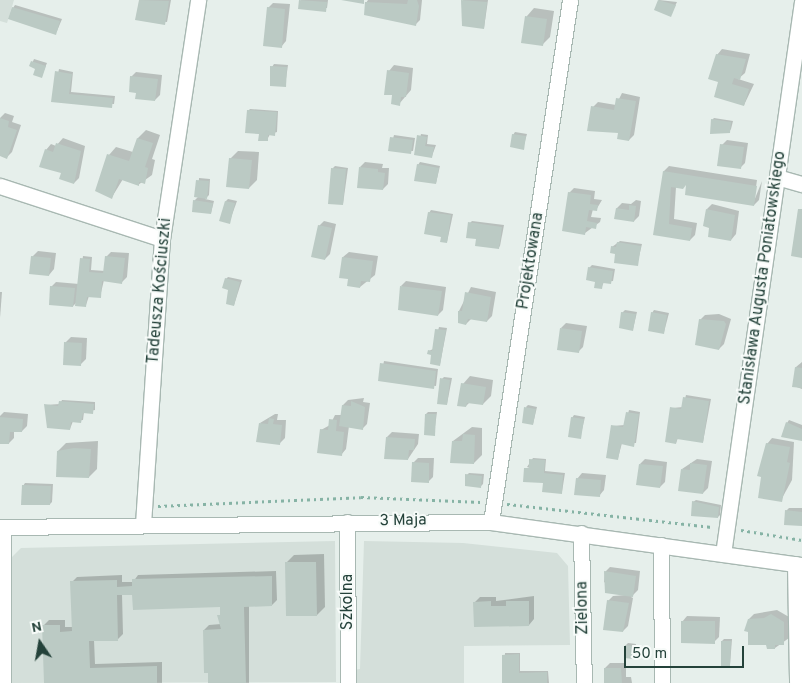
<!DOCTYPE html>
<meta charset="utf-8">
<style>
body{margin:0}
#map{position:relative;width:802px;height:683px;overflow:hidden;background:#e6efeb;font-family:Overpass,sans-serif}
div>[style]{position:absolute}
.built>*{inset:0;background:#d4dfda}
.shadow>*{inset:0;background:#0003}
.building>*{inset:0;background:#bbcac4}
.path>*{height:3px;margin-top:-1.5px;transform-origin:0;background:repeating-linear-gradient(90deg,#86b3a5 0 2.5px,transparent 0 6.5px)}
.roads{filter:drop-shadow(1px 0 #a8b8b2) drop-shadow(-1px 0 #a8b8b2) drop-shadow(0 1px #a8b8b2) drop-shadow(0 -1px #a8b8b2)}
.minor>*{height:15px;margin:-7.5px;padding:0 7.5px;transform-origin:7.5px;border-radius:7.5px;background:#fff}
span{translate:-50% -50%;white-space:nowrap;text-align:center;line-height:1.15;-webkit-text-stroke:4px #f7fbf9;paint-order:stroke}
.street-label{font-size:16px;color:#24423a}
.north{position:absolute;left:15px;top:618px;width:50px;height:50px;-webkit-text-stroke:4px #f7fbf9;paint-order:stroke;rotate:348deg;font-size:14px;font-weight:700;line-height:20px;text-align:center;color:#24423a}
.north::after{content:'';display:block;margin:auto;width:18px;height:22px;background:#24423a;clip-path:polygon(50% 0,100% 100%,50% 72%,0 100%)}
.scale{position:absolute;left:624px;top:646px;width:120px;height:22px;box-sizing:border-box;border:2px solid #24423a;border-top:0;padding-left:6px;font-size:15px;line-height:18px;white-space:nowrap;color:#24423a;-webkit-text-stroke:4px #f7fbf9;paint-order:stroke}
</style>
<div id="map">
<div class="built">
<div style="clip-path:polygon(0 0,14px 0,7px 23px,0 21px)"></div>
<div style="clip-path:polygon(335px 541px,336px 682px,11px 683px,8px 561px,21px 548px)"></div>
<div style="clip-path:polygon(364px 541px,463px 543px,557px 553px,568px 566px,570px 645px,464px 646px,464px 683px,354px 683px,354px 670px,360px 669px)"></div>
</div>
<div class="shadow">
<div style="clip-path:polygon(140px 0,171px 0,167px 22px,137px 19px)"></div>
<div style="clip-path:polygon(301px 0,328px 0,327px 8px,300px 8px)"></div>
<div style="clip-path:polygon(368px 0,422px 0,420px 20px,415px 25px,366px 3px)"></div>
<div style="clip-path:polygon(463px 0,488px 0,484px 28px,463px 25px)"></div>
<div style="clip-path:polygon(659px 0,677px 2px,670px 16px,655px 9px)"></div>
<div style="clip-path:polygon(273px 3px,290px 4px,286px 41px,281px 47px,268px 8px)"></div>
<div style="clip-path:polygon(15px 5px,62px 19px,57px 31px,55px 33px,13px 8px)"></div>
<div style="clip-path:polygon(534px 8px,554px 11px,550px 37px,542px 45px,523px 42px,527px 16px)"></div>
<div style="clip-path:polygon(722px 49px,750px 54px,745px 73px,738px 79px,754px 84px,744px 105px,720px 81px,717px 55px)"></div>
<div style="clip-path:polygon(34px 59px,47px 63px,41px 77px,36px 68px,31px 66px)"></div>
<div style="clip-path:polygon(274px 64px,288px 65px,285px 86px,272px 67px)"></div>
<div style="clip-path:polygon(394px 65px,413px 68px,411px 90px,399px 104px,393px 94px,389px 71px)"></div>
<div style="clip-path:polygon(59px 69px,73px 72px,71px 92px,115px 96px,114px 104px,52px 101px)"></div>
<div style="clip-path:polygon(136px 72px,162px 75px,160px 95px,155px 100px,137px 92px,131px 77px)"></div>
<div style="clip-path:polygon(622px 93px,640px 97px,634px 135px,629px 140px,593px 107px,598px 102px,616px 105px)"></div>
<div style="clip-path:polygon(250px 109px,278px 111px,277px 132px,270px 134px,267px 140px,260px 133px,248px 111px)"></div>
<div style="clip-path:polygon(5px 113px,14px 116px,12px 122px,21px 125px,12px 152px,7px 157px,0 155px,0 118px)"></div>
<div style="clip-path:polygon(714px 118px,733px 121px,731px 129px,729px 132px,712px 120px)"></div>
<div style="clip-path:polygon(146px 130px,160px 135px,152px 159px,155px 160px,152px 175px,138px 185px,123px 179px,112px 197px,109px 155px,116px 147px,133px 152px,138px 138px)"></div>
<div style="clip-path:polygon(515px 132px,527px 134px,523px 148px,513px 135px)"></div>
<div style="clip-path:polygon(421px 134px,428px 135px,427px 144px,436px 145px,432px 156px,416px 154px)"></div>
<div style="clip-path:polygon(394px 135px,415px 138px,413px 151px,390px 150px)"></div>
<div style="clip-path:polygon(63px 138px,85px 146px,79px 178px,74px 183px,46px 150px,51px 144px,56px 146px)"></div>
<div style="clip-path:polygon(727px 140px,748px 143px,745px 163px,740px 168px,722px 145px)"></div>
<div style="clip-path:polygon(238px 151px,259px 152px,257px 180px,249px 188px,230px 159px)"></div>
<div style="clip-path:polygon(365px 162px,383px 164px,382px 168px,389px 168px,388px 184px,383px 189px,360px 167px)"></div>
<div style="clip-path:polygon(420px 162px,440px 166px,436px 183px,418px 165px)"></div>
<div style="clip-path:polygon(335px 166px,348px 168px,343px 204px,333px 168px)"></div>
<div style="clip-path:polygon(669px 166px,757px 180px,754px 201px,762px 181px,759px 200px,754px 205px,688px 183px,676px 187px,674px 219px,697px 223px,695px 235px,690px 240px,654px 234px,664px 171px)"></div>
<div style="clip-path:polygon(199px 178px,210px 179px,209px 195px,205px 199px,214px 201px,211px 213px,194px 201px,198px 197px)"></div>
<div style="clip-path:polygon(574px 188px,595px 191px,594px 199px,602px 200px,596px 210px,593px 209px,591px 217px,601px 218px,600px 222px,585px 233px,569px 193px)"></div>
<div style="clip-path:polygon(228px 199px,237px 201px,229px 223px,226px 201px)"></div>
<div style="clip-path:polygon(636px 200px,641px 201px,639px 216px,634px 221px,616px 218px,617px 208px,622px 203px,631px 204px)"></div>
<div style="clip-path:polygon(712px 204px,739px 211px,736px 234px,731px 240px,711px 227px,707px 209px)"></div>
<div style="clip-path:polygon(431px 210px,453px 214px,447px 242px,429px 213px)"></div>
<div style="clip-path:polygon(324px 221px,336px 224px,330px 254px,325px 259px,319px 226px)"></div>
<div style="clip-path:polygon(472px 221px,504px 225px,500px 246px,498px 248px,477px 238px,470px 223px)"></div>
<div style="clip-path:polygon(620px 241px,642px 244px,637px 265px,612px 247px)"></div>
<div style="clip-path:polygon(38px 251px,56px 253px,54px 269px,49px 275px,32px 257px)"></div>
<div style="clip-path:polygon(111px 252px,129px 253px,127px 277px,122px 282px,104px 280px,100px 297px,89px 296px,86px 305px,77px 302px,73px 306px,51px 287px,56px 282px,79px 284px,83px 256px,92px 257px,91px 270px,105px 271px,106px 257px)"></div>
<div style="clip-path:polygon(349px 252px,378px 256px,375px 275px,360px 287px,350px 278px,343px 257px)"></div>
<div style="clip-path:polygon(592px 265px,615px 269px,613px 281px,604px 282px,601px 288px,589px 268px)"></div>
<div style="clip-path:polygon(228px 277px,242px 280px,234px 305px,226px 279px)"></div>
<div style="clip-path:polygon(406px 281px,446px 287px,443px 310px,438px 315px,401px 286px)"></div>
<div style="clip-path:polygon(471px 287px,496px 292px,492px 316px,487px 321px,472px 318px,466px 324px,459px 311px)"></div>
<div style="clip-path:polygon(0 292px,2px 292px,0 318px)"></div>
<div style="clip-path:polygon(625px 310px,637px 312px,633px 329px,622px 313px)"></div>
<div style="clip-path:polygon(654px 310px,669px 313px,664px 332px,652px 313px)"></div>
<div style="clip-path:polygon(719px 314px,731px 319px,724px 344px,719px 349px,700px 320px,705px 315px)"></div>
<div style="clip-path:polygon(566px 323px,587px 326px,583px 347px,578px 352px,561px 328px)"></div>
<div style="clip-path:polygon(439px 327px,447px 328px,440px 364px,429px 351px,433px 349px)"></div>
<div style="clip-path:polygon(71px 337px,87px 338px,86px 359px,81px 364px,64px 364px,66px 342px)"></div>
<div style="clip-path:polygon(384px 361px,438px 369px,436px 386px,380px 380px)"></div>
<div style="clip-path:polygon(802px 362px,802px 389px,794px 386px,796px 367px)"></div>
<div style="clip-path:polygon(470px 376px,493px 380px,491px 396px,483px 404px,470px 402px,466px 406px,463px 384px)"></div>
<div style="clip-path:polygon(444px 377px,452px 378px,447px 404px,442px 379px)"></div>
<div style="clip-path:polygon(686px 395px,711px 399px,703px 442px,678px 438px,676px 443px,672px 408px,683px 407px)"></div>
<div style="clip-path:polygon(364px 398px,363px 402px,370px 403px,367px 424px,362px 429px,349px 426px,346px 449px,341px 455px,321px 430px,330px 425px,335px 415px,342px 415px,343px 405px,348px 400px)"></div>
<div style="clip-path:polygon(62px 400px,95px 402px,95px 410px,84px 412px,83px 420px,73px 421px,70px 429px,45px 405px,60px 404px)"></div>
<div style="clip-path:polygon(528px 405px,537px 407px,533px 424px,526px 407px)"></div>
<div style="clip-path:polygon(629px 410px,640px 412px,636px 443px,622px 443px,618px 458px,612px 426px,625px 425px)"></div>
<div style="clip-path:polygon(4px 412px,28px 414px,27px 426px,22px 431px,14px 431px,14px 438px,9px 443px,0 442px,0 416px)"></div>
<div style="clip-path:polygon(428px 412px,437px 412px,434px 434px,426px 414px)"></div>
<div style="clip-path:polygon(275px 414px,278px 414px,277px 420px,286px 420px,285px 438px,279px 444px,260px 423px)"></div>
<div style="clip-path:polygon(574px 415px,585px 417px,580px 438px,572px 418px)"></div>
<div style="clip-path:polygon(789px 420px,802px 425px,802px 440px,787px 423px)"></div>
<div style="clip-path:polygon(472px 427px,482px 428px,482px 455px,474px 463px,453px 441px)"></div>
<div style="clip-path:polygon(392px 432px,419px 434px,418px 444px,408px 459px,387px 437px)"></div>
<div style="clip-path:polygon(772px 438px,794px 442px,792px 480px,781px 500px,767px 444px)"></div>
<div style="clip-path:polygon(98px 441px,97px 469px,89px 477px,58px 451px,66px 443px)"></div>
<div style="clip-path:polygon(418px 458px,434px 458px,433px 477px,428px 482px,413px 463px)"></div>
<div style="clip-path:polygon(533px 458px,546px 459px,545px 471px,565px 473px,562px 492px,544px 491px,544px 482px,525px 481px,525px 468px,535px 470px,527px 467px)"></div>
<div style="clip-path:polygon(645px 459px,667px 462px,665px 482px,660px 487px,640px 464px)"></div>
<div style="clip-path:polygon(697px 459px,712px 461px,708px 488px,703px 493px,682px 469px)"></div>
<div style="clip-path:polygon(469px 473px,484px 474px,483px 484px,481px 486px,467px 475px)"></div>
<div style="clip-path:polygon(582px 473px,606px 475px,604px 490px,599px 496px,577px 479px)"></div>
<div style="clip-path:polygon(25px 483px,53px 484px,52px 502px,50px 504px,23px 486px)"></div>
<div style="clip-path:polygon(696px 500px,721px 505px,720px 515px,718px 517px,693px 502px)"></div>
<div style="clip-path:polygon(789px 508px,802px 508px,802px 523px,786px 511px)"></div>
<div style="clip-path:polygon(324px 554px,325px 607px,317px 615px,286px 563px,294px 555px)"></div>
<div style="clip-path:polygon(610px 567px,640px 571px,638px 590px,631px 597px,633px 598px,628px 626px,623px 631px,608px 601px,613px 596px,626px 595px,604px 582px,605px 572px)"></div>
<div style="clip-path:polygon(276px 571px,277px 600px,272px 605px,249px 605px,249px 683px,209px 683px,204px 630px,209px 625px,221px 624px,221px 606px,134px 594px,122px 594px,123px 634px,118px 639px,94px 640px,95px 664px,162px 662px,162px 683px,45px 683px,43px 626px,49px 620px,65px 620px,65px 627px,73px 627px,72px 582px,77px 577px,122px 575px,122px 582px,133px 582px,138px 575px)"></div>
<div style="clip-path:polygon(534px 596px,534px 619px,529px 625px,475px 602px,480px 597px,496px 597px,496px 601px)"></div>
<div style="clip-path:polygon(777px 610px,789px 617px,789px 638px,775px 648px,768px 644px,749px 619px,754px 614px)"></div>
<div style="clip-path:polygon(687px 616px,720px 617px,719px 637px,714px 642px,682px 622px)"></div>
<div style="clip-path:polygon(724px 639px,732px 639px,730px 665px,722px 641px)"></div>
<div style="clip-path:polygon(628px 643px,636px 644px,633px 658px,626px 645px)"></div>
<div style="clip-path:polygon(505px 653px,520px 653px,520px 671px,548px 671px,549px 683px,503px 683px)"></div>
<div style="clip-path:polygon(610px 663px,626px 663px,626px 677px,631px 677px,632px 683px,605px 683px,605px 668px)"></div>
</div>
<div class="building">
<div style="clip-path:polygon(139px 0,169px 1px,165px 25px,135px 20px)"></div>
<div style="clip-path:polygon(299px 0,327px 2px,326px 12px,298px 9px)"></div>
<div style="clip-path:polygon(341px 0,364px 0,364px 4px)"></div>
<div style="clip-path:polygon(408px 0,417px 0,419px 6px,416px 26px,364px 15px,365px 2px,407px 4px)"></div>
<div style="clip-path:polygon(461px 0,487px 2px,484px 29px,462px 26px)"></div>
<div style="clip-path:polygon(658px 0,676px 5px,671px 17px,654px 10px)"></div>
<div style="clip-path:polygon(12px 7px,60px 21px,56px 35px,8px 19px)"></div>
<div style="clip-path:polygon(267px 7px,285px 9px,282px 48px,263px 46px)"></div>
<div style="clip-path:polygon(525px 16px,547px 19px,543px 46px,521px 43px)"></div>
<div style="clip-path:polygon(716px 54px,746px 59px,740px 80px,734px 78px,732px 84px,749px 89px,744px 106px,714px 97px,718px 82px,708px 79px)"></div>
<div style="clip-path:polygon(31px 61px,46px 66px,42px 78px,33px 75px,35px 69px,29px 66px)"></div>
<div style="clip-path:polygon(270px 66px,287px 67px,286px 87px,270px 86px)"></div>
<div style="clip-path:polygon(387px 70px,409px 73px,406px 97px,401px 97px,400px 106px,391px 104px,392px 95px,384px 95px)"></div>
<div style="clip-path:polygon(55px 71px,72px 74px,69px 94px,113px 98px,112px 108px,51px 102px)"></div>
<div style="clip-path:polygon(130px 76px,158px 79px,155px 101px,135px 99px,136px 93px,129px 92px)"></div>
<div style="clip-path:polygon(616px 98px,636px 101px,629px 141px,617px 139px,618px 133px,587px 131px,591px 106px,614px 110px)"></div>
<div style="clip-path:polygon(247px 110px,277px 112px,275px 136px,268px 135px,268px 141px,258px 141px,259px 134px,245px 133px)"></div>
<div style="clip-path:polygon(0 118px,9px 121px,8px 127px,17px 130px,7px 159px,0 156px)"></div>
<div style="clip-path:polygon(711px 119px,731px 122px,730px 133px,710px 134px)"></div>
<div style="clip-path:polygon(512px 134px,526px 136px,524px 150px,510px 147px)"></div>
<div style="clip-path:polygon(417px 135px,427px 137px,425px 146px,434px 147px,432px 158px,414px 155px)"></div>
<div style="clip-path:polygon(390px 137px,413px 140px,411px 154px,388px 151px)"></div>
<div style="clip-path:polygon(137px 138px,153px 143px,145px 167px,148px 168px,145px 184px,139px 182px,139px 186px,119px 179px,112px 199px,95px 191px,107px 154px,129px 161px)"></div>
<div style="clip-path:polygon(56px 143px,81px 151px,74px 184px,59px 179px,61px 173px,39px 167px,45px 149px,53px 152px)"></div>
<div style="clip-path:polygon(720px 144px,744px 147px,741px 169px,717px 166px)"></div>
<div style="clip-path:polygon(229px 158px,252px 160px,249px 189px,226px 187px)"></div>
<div style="clip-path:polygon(417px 164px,439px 168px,436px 184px,414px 181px)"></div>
<div style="clip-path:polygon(359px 167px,378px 169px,378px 172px,385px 173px,383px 190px,357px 188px)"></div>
<div style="clip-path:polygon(331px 168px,346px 169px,343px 205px,328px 204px)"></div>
<div style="clip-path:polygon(663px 171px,757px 186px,754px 206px,685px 195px,686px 185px,683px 189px,671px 187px,669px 224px,692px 228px,690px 241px,653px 235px)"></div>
<div style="clip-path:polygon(196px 180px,209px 181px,207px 199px,194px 197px)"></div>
<div style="clip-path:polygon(568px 192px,591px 195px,590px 204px,598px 205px,597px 211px,589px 210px,587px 221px,597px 223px,596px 229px,586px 227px,585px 235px,562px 231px)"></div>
<div style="clip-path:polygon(193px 200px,213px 203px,211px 214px,192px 212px)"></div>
<div style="clip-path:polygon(225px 201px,235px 203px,230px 224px,219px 221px)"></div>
<div style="clip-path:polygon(629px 205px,636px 206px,634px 222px,614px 219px,616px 208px,629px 210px)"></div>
<div style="clip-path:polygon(706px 209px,735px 215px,731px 241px,708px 237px,709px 228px,703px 226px)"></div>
<div style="clip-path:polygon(798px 209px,802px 209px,802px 258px,791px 256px)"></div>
<div style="clip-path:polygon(428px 212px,451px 215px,447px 243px,440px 242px,441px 237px,424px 234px)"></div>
<div style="clip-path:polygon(468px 222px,502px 227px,499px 249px,475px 246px,476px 239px,466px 238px)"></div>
<div style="clip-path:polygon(318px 225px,332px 228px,325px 260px,311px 257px)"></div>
<div style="clip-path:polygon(617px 242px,641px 246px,638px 266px,614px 263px,615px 254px,610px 253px,611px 246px,616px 247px)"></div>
<div style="clip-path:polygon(31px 256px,51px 258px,49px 276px,29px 274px)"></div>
<div style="clip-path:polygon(105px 256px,125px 258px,122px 284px,102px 281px,101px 298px,87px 297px,86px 307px,75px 306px,80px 258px,90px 259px,89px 272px,103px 273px)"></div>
<div style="clip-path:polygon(342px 257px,373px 261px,370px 282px,361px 281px,360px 288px,347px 286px,348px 279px,339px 278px)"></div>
<div style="clip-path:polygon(588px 267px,613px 271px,611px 284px,603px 283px,602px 289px,594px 288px,595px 282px,586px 280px)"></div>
<div style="clip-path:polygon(225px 278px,240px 282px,234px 306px,226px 304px,228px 290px,222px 288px)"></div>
<div style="clip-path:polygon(50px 286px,75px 288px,73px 307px,49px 305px)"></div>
<div style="clip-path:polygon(400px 286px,442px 291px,438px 316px,398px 310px)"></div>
<div style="clip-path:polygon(465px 292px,491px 297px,487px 322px,468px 319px,466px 325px,458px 323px,458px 311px,462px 311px)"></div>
<div style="clip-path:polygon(621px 312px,636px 314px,633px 331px,619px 328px)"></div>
<div style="clip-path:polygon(651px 312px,667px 315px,664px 334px,648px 331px)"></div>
<div style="clip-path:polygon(699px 319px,724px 321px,726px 324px,719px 350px,695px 345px)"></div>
<div style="clip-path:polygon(560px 328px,582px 331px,579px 353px,557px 350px)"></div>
<div style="clip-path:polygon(435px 329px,446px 330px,440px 366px,430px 364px,431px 355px,427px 354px,428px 350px,432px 351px)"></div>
<div style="clip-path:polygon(64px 342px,82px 343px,81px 366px,63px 365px)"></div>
<div style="clip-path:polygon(380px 363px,436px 371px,434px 389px,378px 381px)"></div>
<div style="clip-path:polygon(795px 367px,802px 368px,802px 388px,792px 387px)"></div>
<div style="clip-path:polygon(440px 378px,450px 380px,447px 405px,437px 404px)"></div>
<div style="clip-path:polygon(461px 383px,486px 387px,483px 405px,467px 403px,466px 407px,457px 406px)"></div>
<div style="clip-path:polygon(683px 397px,709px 401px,703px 443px,677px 439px,676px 444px,665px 442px,670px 407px,681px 409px)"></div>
<div style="clip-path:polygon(59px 401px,94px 404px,93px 414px,83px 413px,81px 423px,71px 422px,70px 430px,47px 428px,44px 404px,58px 406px)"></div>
<div style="clip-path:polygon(351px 401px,365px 407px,363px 430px,339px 426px,342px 405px,351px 406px)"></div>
<div style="clip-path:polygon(524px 407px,536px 409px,533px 425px,522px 423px)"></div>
<div style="clip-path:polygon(626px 412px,639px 414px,634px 447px,621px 444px,618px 460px,606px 458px,611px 425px,623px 427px)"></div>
<div style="clip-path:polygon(425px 414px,436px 414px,435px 436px,424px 435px)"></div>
<div style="clip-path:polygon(0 417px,23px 419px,22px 432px,10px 432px,9px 444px,0 444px)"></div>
<div style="clip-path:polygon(571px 417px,584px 419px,581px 439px,568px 437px)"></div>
<div style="clip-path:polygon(269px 418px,274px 419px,273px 424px,282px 425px,280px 445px,256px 442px,259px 423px,268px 424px)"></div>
<div style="clip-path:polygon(329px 419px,337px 420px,336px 431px,344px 432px,342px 456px,317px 453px,320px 429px,328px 430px)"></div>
<div style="clip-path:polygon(786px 422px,802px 429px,802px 441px,781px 437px)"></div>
<div style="clip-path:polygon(463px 434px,475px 435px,474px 464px,450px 463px,452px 441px,462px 441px)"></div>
<div style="clip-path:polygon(386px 437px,415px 439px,414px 450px,409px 450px,408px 460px,384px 459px)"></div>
<div style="clip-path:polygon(766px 443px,790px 447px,787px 462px,790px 463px,782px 502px,758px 498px,761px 477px,757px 476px)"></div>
<div style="clip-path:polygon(74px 448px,91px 449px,89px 478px,56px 477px,57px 451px)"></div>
<div style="clip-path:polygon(529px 459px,545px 460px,544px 473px,563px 475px,562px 494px,542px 492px,543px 483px,523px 482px,524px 468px,529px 468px)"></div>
<div style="clip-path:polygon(412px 462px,429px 463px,429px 483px,411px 482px)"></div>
<div style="clip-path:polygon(690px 463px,707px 465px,703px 494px,678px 491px,681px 469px,690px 470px)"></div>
<div style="clip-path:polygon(639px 464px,663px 466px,660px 488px,636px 485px)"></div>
<div style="clip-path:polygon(465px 474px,482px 476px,481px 488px,465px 486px)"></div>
<div style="clip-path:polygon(576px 478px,601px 480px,600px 497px,574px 495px)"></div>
<div style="clip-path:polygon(22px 485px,51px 486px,50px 505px,21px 505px)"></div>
<div style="clip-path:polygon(692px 501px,719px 507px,718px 518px,691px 516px)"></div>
<div style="clip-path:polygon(785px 510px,802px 512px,802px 526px,784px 525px)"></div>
<div style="clip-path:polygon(285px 562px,316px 562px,317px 616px,286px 616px)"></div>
<div style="clip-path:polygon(604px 571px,636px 576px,633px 597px,605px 593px)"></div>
<div style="clip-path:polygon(272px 576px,272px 606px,244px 607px,246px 683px,208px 683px,208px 673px,204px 673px,203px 630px,221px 629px,217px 615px,220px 615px,220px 607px,133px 610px,132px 595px,117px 595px,118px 641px,89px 641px,90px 668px,157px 666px,157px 683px,44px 683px,42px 625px,60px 625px,60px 632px,72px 631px,70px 581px,117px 580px,117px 587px,132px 586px,132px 579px)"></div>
<div style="clip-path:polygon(607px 600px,629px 603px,623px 632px,603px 630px)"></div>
<div style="clip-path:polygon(491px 601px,491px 606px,506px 606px,506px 601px,529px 601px,529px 626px,474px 627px,473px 602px)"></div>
<div style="clip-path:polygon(771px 614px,784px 622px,784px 645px,775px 645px,775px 649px,767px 649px,766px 645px,748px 645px,748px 632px,744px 631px,748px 619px,764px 618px)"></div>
<div style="clip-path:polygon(681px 621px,715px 621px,715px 644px,681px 643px)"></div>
<div style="clip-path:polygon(721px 641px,731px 641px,730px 666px,721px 666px)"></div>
<div style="clip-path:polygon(625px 645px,635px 646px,634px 659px,624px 658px)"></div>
<div style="clip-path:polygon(519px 654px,519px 673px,547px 672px,547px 683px,502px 683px,502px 655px)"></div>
<div style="clip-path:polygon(604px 668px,621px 668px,622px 683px,604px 683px)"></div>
</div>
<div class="path">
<div style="left:507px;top:504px;width:206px;rotate:6.4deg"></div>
<div style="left:158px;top:506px;width:203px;rotate:-2.5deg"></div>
<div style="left:361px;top:497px;width:120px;rotate:2.4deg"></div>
<div style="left:741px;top:530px;width:62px;rotate:9.3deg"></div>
</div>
<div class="roads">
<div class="minor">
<div style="left:777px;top:177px;width:26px;rotate:16deg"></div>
<div style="left:0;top:186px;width:170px;rotate:18.1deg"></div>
<div style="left:347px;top:522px;width:161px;rotate:89.6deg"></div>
<div style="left:491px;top:522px;width:528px;rotate:-81.39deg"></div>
<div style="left:143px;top:524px;width:286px;rotate:-86.2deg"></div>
<div style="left:162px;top:239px;width:242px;rotate:-81.4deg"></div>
<div style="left:0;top:527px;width:491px;rotate:-0.6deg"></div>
<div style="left:491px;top:522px;width:314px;rotate:7.9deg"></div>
<div style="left:581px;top:533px;width:150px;rotate:88.9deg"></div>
<div style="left:661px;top:545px;width:138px;rotate:89.6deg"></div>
<div style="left:723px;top:554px;width:558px;rotate:-81.86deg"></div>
<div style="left:795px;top:564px;width:119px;rotate:89deg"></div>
<div style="left:3px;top:683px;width:156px;rotate:-90deg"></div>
</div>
</div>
<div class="street-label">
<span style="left:531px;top:261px;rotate:-81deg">Projektowana</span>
<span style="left:763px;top:278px;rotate:-82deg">Stanisława Augusta Poniatowskiego</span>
<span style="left:160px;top:291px;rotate:-85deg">Tadeusza Kościuszki</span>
<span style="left:403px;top:521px;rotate:-1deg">3 Maja</span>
<span style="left:348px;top:602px;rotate:-90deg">Szkolna</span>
<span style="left:583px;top:608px;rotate:-91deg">Zielona</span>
</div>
<div class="north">N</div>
<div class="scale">50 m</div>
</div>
